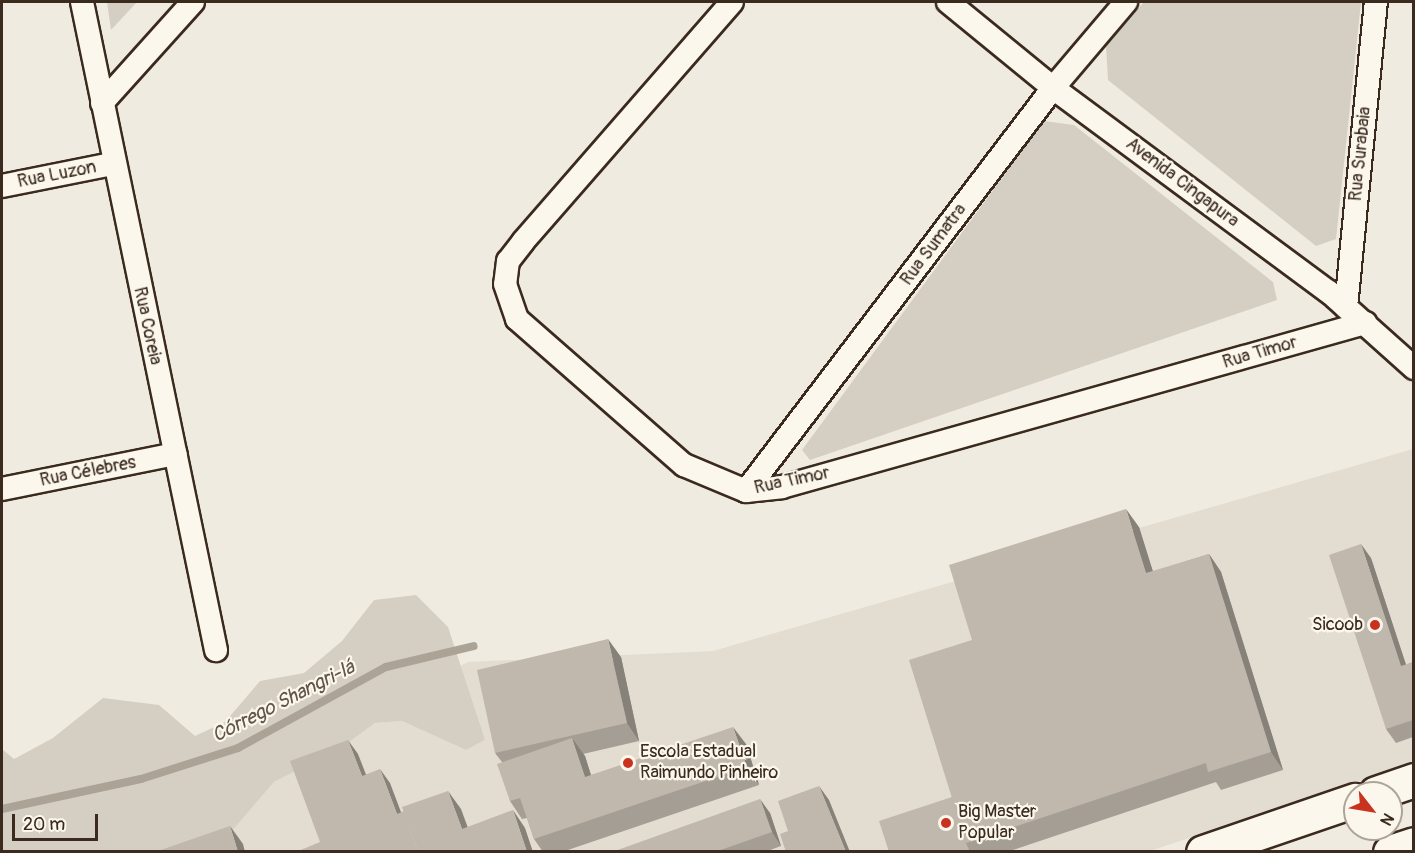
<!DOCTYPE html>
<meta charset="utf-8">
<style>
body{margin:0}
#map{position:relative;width:1415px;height:853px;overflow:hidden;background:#f0ebe0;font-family:Pangolin,sans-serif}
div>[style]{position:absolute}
.built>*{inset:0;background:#e2dcd1}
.green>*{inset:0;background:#d5cec3}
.stream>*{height:8px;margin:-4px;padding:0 4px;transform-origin:4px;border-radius:4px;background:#aca397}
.roads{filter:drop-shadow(2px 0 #3b2a1e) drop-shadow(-2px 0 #3b2a1e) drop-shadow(0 2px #3b2a1e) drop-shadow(0 -2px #3b2a1e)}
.minor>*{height:22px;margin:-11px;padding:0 11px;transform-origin:11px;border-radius:11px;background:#fbf7ec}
.trunk>*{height:33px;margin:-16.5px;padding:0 16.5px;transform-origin:16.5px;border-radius:16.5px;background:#fbf7ec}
.wall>*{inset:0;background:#a59e95}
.shaded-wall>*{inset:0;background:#868179}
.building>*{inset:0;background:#c0b8ad}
.dots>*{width:16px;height:16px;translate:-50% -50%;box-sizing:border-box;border:3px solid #fbf7ec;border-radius:50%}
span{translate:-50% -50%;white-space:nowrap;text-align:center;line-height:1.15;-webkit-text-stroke:4.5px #fbf7ec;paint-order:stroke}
.street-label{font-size:18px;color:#3b2a1e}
.poi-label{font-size:18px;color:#3b2a1e}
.right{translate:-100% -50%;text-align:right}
.left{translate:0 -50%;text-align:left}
.water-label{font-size:20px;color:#635448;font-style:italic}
.frame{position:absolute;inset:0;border:3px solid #3b2a1e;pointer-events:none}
.north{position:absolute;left:1343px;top:781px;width:60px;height:60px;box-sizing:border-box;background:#fbf7ec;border:2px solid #aea59a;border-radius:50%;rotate:121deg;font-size:16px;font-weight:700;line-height:24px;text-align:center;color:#3b2a1e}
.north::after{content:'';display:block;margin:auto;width:21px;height:27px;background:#c8321e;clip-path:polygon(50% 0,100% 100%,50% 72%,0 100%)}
.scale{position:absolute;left:12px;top:814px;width:86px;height:27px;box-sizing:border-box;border:3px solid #3b2a1e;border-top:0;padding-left:8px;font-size:18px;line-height:21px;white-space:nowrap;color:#3b2a1e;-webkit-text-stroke:4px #fbf7ec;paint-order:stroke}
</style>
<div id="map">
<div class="built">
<div style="clip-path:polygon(1413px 449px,1413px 764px,1150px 851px,178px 852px,225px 839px,274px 782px,341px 748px,375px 723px,402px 721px,466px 750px,485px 740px,458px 667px,468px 662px,713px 651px)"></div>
</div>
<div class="green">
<div style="clip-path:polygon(107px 2px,137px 2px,111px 30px)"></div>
<div style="clip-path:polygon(1144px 2px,1361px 2px,1336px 239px,1316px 246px,1108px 80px,1106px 46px)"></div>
<div style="clip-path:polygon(1044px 121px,1074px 125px,1273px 282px,1277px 300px,810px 460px,802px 450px)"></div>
<div style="clip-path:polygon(416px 595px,448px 627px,485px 740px,466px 750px,402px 721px,375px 723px,341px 748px,274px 782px,225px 839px,178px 852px,2px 851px,2px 749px,14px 759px,53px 738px,103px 698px,159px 705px,195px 736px,225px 722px,260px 681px,304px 673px,342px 641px,374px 600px)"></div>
</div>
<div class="stream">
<div style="left:2px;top:809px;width:142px;rotate:-12.2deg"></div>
<div style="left:141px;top:779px;width:102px;rotate:-17.7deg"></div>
<div style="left:238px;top:748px;width:169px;rotate:-28.7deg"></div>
<div style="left:386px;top:667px;width:90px;rotate:-13.4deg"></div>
</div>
<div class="roads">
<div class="minor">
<div style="left:82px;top:2px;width:662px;rotate:78.32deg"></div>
<div style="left:732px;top:2px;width:318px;rotate:131.1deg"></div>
<div style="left:523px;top:242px;width:24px;rotate:128deg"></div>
<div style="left:508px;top:261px;width:23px;rotate:97deg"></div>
<div style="left:505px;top:284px;width:37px;rotate:71deg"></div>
<div style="left:517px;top:319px;width:222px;rotate:41.2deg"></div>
<div style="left:684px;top:465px;width:67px;rotate:22.8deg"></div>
<div style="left:746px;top:491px;width:36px;rotate:-6deg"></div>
<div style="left:782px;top:487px;width:606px;rotate:-15.71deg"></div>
<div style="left:948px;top:2px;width:136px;rotate:39.3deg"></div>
<div style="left:1053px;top:88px;width:343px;rotate:36.5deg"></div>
<div style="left:1329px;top:292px;width:114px;rotate:41.8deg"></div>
<div style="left:102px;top:103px;width:136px;rotate:-48deg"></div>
<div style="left:2px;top:186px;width:112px;rotate:-11.3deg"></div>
<div style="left:1346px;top:307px;width:306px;rotate:-84.4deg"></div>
<div style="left:2px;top:489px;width:177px;rotate:-11.4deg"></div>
<div style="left:746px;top:491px;width:507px;rotate:-52.7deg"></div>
<div style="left:1053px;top:88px;width:113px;rotate:-49.7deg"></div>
</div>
<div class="trunk">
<div style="left:1376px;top:793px;width:40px;rotate:-18.9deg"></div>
<div style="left:1203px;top:852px;width:161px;rotate:-18.9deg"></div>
<div style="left:1390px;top:852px;width:25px;rotate:-18deg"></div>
</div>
</div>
<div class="wall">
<div style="clip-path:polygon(1139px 527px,1153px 572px,1209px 554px,1221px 572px,1283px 770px,1221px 790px,1216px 782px,1007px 852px,889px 852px,952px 797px,972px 640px)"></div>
<div style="clip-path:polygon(1371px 558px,1406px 665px,1413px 662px,1413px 737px,1396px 743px,1386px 729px)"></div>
<div style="clip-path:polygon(621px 657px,639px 741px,583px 754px,585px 756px,591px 775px,746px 744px,759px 785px,562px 852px,543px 852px,534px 839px,527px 818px,522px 819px,510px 801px,502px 762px,495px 753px)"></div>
<div style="clip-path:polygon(770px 813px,781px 846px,765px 852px,612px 852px)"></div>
</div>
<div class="shaded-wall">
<div style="clip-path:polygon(1126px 509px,1139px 527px,1159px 591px,1146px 573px)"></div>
<div style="clip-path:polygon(1361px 544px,1371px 558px,1411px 680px,1401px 666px)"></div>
<div style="clip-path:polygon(1209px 554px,1221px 572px,1283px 770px,1271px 752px)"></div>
<div style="clip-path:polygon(608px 639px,621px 657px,639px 741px,627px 723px)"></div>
<div style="clip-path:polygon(733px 727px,746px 744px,759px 785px,747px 767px)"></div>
<div style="clip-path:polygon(572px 738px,585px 756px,597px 795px,585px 777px)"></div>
<div style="clip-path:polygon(348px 740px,358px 754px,372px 790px,362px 776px)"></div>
<div style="clip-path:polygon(380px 769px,390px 783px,407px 828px,397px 814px)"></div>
<div style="clip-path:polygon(819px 786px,829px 800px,850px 852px,846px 852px)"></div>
<div style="clip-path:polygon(448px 791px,461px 809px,475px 847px,462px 829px)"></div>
<div style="clip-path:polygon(760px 799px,770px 813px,781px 846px,772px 832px)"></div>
<div style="clip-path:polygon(513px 810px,525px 828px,533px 852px,527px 852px)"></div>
<div style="clip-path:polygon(230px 826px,243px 844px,245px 852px,238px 852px)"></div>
</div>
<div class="building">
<div style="clip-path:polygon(1126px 509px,1146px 573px,1209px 554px,1271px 752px,1208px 772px,1206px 763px,966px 843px,909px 660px,972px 640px,949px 565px)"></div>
<div style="clip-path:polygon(1361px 544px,1401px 666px,1413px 662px,1413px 720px,1386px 729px,1329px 555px)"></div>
<div style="clip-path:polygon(608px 639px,627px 723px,495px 753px,477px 670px)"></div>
<div style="clip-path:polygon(733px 727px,747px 767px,534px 839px,520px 798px,510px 801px,497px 764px,572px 738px,585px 777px)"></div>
<div style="clip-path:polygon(348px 740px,362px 776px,380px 769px,397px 814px,404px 811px,418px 852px,296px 852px,320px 842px,290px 761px)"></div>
<div style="clip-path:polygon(819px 786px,846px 852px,786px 852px,780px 834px,788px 831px,778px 801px)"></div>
<div style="clip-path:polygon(448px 791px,462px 829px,513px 810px,527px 852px,418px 852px,402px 807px)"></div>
<div style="clip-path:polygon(952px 797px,966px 843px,970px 852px,889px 852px,879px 821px)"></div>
<div style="clip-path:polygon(760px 799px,772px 832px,715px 852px,612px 852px)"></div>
<div style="clip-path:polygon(230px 826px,238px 852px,155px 852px)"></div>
</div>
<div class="dots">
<div style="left:1375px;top:625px;background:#c8321e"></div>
<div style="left:628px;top:763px;background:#c8321e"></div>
<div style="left:946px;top:823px;background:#c8321e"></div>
</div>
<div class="street-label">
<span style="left:1361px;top:154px;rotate:-84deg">Rua Surabaia</span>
<span style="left:57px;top:175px;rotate:-11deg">Rua Luzon</span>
<span style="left:1182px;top:183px;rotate:37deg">Avenida Cingapura</span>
<span style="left:934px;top:245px;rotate:-53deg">Rua Sumatra</span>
<span style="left:147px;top:326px;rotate:78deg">Rua Coreia</span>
<span style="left:1260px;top:353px;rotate:-16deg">Rua Timor</span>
<span style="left:88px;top:472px;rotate:-11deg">Rua Célebres</span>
<span style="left:792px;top:481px;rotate:-12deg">Rua Timor</span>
</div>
<div class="poi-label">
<span class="right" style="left:1363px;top:625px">Sicoob</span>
<span class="left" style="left:640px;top:763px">Escola Estadual<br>Raimundo Pinheiro</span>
<span class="left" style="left:958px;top:823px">Big Master<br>Popular</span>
</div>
<div class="water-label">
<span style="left:283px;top:701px;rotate:-27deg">Córrego Shangri-lá</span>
</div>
<div class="frame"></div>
<div class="north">N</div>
<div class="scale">20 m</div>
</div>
